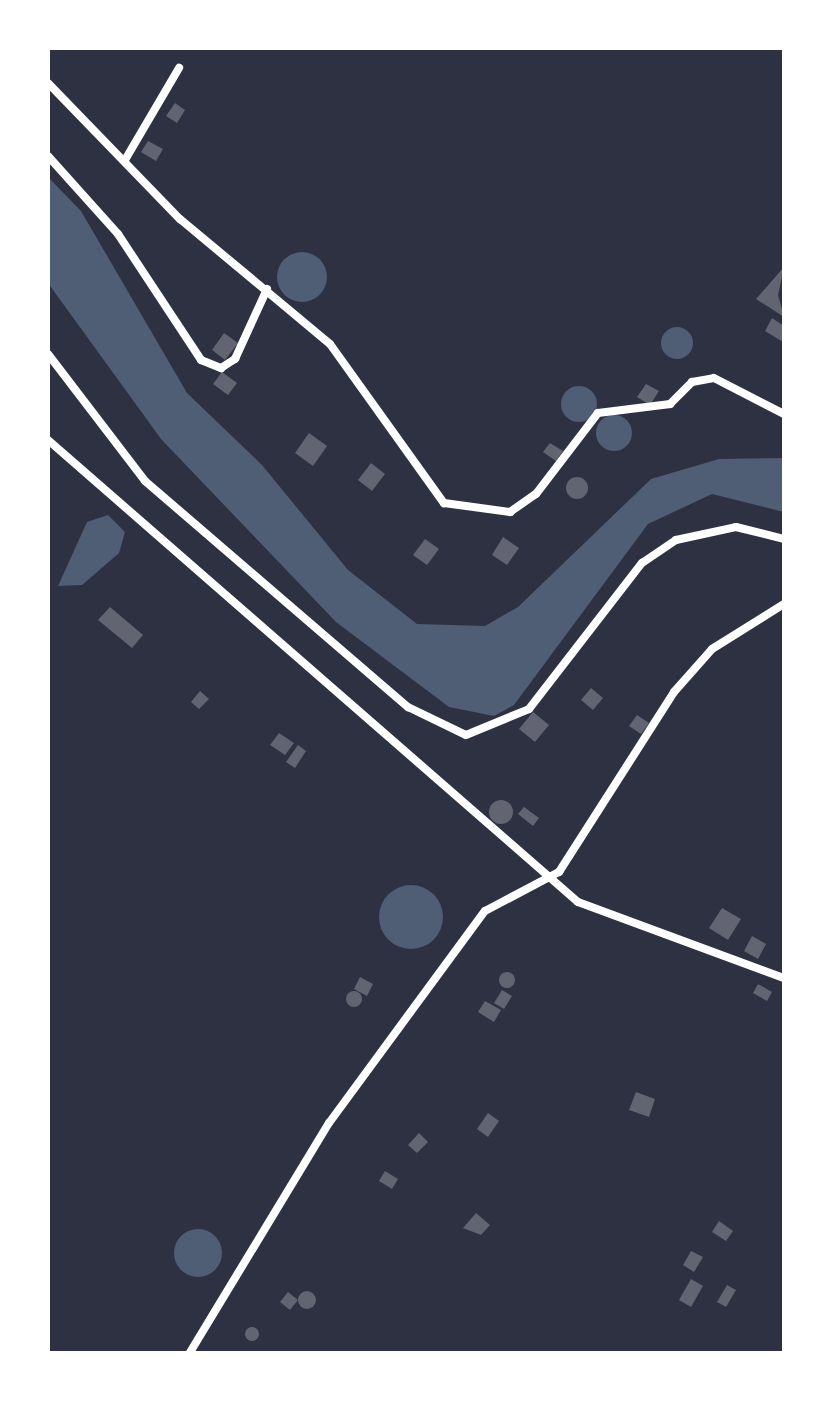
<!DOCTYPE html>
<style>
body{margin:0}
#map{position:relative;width:832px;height:1401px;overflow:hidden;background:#2d3142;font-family:"Roboto Condensed",sans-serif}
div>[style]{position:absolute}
.water>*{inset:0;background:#4f5d75}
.round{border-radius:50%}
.building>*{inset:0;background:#626471}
.minor>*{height:8px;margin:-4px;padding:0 4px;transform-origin:4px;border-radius:4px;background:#fff}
span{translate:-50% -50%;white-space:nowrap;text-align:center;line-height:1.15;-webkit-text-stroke:8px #fff;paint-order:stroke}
.frame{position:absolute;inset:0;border:50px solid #fff;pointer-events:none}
</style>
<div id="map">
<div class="water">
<div style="clip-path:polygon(48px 177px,81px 211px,187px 393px,262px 465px,348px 570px,417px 624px,485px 626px,518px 607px,651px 479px,719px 459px,784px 458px,784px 512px,712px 494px,648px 524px,514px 705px,494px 716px,449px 707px,336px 622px,161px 439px,48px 283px)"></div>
<div class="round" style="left:277px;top:252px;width:50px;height:50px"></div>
<div class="round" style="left:661px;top:327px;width:32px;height:32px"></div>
<div class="round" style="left:561px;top:386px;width:36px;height:36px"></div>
<div class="round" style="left:596px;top:415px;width:36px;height:36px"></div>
<div style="clip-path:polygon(108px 515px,125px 532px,119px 553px,82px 585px,58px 586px,87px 522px)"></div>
<div class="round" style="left:379px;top:885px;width:64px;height:64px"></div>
<div class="round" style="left:174px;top:1229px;width:48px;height:48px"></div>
</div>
<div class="building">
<div style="clip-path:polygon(175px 103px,185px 110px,177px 123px,166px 116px)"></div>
<div style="clip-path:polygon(148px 141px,163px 149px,156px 161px,141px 152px)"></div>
<div style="clip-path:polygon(784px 267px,778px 295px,784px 317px,756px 299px)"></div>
<div style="clip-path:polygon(772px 318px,784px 326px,783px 342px,765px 331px)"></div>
<div style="clip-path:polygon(224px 333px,238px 343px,225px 360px,212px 350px)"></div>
<div style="clip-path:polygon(222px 372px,237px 383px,228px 395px,213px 384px)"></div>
<div style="clip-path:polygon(646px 384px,659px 391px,650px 405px,637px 397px)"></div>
<div style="clip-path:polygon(309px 433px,327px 446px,313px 466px,295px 453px)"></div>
<div style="clip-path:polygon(550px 443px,563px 451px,556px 461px,543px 452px)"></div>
<div style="clip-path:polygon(371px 463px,385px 474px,372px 491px,358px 480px)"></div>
<div class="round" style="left:566px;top:477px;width:22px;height:22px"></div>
<div style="clip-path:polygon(503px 537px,519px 548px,507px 565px,492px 555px)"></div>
<div style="clip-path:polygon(425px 539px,439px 549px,427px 565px,413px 555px)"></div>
<div style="clip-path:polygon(110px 607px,143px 635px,132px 648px,98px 620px)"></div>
<div style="clip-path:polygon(591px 688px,603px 698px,593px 710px,581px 700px)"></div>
<div style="clip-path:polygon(200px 691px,209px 699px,199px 709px,191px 702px)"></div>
<div style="clip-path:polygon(533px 712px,549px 725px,535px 742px,519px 729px)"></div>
<div style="clip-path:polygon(637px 715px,649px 723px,641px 734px,629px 726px)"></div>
<div style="clip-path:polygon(279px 733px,294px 743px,285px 755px,270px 745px)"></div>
<div style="clip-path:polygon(298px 745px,306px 751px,295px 768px,286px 762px)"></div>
<div class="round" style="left:489px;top:800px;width:24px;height:24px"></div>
<div style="clip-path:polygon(524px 807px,539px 818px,533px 826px,518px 814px)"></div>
<div style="clip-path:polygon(722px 908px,741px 919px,728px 940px,709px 928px)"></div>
<div style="clip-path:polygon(752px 936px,766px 944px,758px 959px,744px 951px)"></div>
<div class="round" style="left:499px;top:972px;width:16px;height:16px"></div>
<div style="clip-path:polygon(360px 977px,373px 984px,367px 996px,354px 989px)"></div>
<div style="clip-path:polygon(758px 984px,772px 992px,767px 1001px,753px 993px)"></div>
<div style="clip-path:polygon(502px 990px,512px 996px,504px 1009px,494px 1003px)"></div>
<div class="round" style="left:346px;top:991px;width:16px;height:16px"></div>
<div style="clip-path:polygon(485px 1001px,501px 1010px,494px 1022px,478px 1012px)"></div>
<div style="clip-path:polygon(636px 1092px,655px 1099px,649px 1117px,629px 1110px)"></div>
<div style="clip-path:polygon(488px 1113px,499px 1121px,488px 1137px,477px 1129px)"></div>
<div style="clip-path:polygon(419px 1133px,428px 1142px,417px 1153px,408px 1145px)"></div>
<div style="clip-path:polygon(385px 1171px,398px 1179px,392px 1189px,379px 1181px)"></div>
<div style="clip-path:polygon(476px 1213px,490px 1225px,481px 1235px,463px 1228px)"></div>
<div style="clip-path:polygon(719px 1221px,733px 1231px,726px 1241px,712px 1232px)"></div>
<div style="clip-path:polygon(691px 1251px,703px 1257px,694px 1272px,683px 1265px)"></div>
<div style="clip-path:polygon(691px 1279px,703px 1286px,691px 1307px,679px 1300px)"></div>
<div style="clip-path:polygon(727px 1285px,736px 1290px,726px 1307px,717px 1302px)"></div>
<div class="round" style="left:298px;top:1291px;width:18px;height:18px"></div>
<div style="clip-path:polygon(288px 1292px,298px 1300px,290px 1310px,280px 1302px)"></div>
<div class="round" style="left:245px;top:1327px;width:14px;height:14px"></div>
</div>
<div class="minor">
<div style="left:48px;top:83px;width:190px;rotate:45.9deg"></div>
<div style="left:180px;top:219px;width:195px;rotate:39.8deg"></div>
<div style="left:330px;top:344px;width:196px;rotate:54.4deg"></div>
<div style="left:444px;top:503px;width:67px;rotate:7.8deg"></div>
<div style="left:510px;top:512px;width:32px;rotate:-35deg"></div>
<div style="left:536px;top:494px;width:102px;rotate:-52.6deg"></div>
<div style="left:598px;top:413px;width:73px;rotate:-7.1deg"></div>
<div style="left:670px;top:404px;width:31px;rotate:-45deg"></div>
<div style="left:692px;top:382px;width:22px;rotate:-10deg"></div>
<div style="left:714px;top:378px;width:79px;rotate:27.2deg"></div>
<div style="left:48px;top:156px;width:105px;rotate:48.1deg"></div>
<div style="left:118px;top:234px;width:151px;rotate:56.6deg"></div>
<div style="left:201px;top:360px;width:22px;rotate:22deg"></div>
<div style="left:221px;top:368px;width:17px;rotate:-33deg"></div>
<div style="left:235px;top:359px;width:77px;rotate:-65.4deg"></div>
<div style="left:125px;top:160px;width:107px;rotate:-59.6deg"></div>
<div style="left:48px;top:354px;width:160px;rotate:52.6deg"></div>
<div style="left:145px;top:481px;width:347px;rotate:40.7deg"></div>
<div style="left:408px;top:707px;width:64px;rotate:25.8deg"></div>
<div style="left:466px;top:735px;width:68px;rotate:-22.4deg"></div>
<div style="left:529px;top:709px;width:185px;rotate:-52.3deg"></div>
<div style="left:642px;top:563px;width:41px;rotate:-34.1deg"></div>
<div style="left:676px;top:540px;width:61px;rotate:-12.2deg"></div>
<div style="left:736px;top:527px;width:49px;rotate:14deg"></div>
<div style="left:48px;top:440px;width:703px;rotate:41.08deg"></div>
<div style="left:578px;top:902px;width:220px;rotate:20.3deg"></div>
<div style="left:189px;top:1354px;width:270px;rotate:-58.8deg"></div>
<div style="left:329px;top:1123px;width:263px;rotate:-53.7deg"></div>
<div style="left:485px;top:911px;width:84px;rotate:-27.8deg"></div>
<div style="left:559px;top:872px;width:214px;rotate:-57.4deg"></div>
<div style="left:674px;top:692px;width:57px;rotate:-48.5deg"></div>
<div style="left:712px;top:649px;width:85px;rotate:-32deg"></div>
</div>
<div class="frame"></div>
</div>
